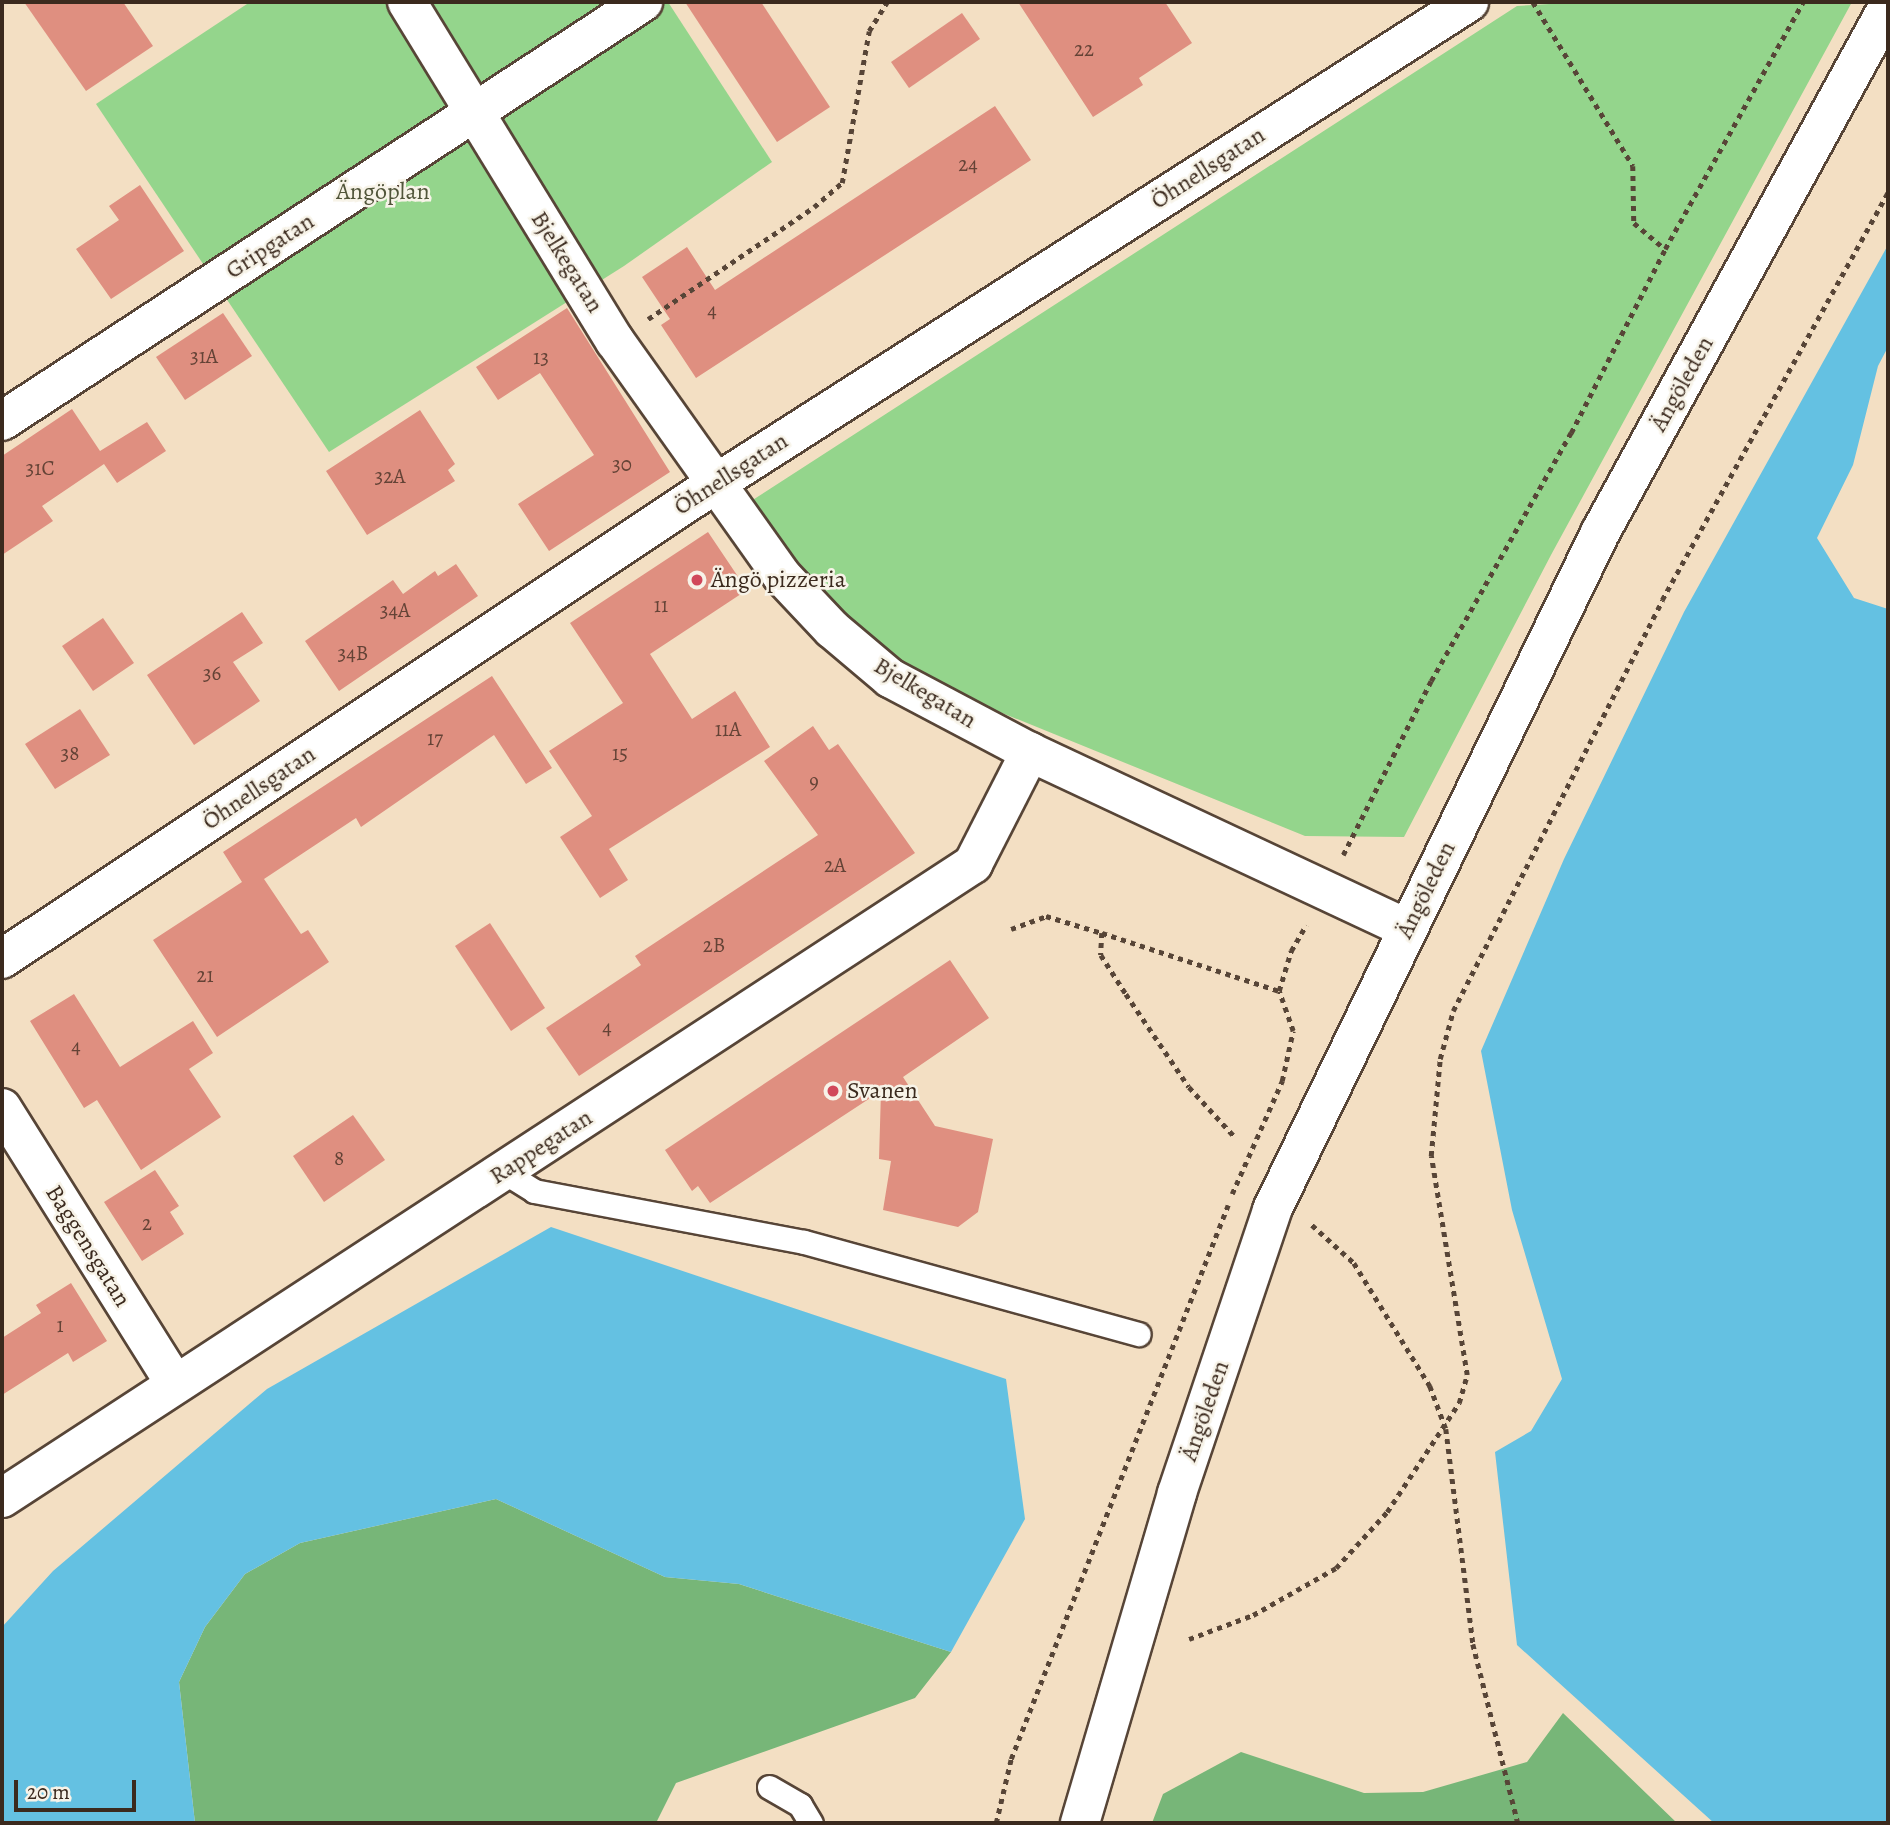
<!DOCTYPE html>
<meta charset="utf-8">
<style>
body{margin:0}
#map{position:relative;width:1890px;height:1825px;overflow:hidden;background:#f3dfc3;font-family:Alegreya,serif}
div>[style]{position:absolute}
.green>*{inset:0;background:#94d58c}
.forest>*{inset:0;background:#77b678}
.water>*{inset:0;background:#64c1e2}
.building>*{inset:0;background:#df8f80}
.path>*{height:4.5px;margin-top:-2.25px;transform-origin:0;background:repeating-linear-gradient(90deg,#574537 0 5px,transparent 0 10px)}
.roads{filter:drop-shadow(2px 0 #574537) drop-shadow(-2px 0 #574537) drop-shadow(0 2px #574537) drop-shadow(0 -2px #574537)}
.service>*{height:23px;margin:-11.5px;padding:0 11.5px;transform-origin:11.5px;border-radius:11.5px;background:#fff}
.minor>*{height:38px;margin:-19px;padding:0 19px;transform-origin:19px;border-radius:19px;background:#fff}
.secondary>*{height:38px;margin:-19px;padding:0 19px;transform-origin:19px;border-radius:19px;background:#fff}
.dots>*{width:19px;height:19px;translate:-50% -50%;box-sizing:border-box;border:4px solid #f7f3e8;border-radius:50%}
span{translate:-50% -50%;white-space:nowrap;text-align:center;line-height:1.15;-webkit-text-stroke:5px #f7f3e8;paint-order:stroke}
.number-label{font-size:21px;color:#644336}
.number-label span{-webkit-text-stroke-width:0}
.street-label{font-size:24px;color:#3b2a1e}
.park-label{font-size:24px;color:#51553a}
.poi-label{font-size:24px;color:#3b2a1e}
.left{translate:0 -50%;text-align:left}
.frame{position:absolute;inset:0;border:4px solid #3b2a1e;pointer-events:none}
.scale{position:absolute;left:14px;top:1780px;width:122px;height:32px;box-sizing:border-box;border:4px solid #3b2a1e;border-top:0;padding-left:9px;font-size:21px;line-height:24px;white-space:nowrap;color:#3b2a1e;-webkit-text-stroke:5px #f7f3e8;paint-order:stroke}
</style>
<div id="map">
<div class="green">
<div style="clip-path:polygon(250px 2px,668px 2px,772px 162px,624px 266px,329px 452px,96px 104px)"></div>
<div style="clip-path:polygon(1583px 2px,1852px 2px,1551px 555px,1404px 837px,1305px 836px,889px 667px,748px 503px,1517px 6px)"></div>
</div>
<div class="forest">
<div style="clip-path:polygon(496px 1499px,665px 1577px,739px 1584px,951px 1652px,915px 1698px,676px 1783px,656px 1823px,195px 1823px,179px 1682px,205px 1627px,245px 1574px,300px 1543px)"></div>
<div style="clip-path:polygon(1563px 1713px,1677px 1823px,1152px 1823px,1163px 1794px,1241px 1752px,1364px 1793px,1423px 1792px,1527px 1762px)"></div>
</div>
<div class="water">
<div style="clip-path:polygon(1888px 245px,1888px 347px,1878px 366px,1853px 465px,1817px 538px,1854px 598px,1888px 609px,1888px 1823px,1714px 1823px,1517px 1645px,1495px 1452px,1531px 1431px,1562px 1379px,1512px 1210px,1481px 1051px,1564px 859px,1684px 612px)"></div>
<div style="clip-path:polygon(551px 1227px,1006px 1379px,1025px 1519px,951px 1652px,739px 1584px,665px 1577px,496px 1499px,300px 1543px,245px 1574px,205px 1627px,179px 1682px,195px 1823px,2px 1823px,2px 1627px,53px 1571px,267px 1389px)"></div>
</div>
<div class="building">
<div style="clip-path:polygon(24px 2px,123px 2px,153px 46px,86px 91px)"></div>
<div style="clip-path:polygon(685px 2px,761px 2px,830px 107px,777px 142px)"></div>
<div style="clip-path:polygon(1018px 2px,1165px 2px,1192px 43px,1139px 78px,1143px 85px,1093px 117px)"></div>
<div style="clip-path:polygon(962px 13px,980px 39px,909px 88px,891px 62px)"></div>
<div style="clip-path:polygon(995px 106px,1031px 160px,696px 378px,661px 325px,670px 319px,642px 277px,687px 247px,715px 290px)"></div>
<div style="clip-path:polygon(140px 185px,184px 251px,111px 299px,76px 249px,119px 220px,109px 206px)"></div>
<div style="clip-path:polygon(567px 308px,670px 472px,549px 551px,518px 504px,594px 455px,540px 373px,498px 400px,476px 367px)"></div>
<div style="clip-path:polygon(223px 313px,252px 356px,185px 400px,156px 357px)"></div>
<div style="clip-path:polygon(72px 409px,100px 451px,147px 422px,166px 451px,117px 483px,104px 464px,42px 506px,53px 521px,2px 555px,2px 456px)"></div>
<div style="clip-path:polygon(420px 410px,455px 464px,448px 470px,455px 481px,367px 535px,326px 471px)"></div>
<div style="clip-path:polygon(708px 532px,747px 590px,650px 654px,692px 719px,735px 691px,770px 747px,609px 849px,628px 880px,600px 898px,560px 837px,592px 816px,549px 751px,623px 703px,570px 623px)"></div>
<div style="clip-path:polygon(456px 564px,478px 596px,339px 691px,305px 641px,393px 580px,403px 594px,435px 571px,438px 576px)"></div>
<div style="clip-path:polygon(242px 612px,263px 643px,233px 662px,260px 701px,194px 745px,147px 675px)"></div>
<div style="clip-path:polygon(103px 618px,134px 663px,93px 691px,62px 646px)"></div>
<div style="clip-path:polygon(492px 676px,552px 768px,526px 784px,494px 735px,361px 827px,356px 818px,264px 879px,301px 934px,308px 930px,329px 962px,217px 1037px,153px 940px,242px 882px,223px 852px)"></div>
<div style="clip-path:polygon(80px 709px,110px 755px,55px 789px,25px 744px)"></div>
<div style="clip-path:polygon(813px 726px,829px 750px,838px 744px,915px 853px,579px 1076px,546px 1028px,641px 965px,635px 956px,818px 835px,764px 761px)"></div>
<div style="clip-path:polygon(490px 923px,545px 1008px,511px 1031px,455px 946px)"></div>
<div style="clip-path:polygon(950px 960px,989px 1018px,903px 1077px,935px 1126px,993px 1139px,978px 1212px,958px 1227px,883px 1210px,891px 1161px,879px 1159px,881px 1091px,710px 1203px,698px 1186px,692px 1191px,665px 1150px)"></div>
<div style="clip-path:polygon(74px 994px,120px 1067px,193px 1021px,213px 1053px,189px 1069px,221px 1117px,141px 1170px,97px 1100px,84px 1108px,30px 1021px)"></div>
<div style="clip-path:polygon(353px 1115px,385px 1160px,324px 1202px,293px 1156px)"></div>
<div style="clip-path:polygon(155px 1170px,179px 1206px,170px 1212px,184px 1234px,142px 1261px,104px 1202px)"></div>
<div style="clip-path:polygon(71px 1283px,107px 1341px,73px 1362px,68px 1353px,2px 1395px,2px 1338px,41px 1313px,36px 1305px)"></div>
</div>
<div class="path">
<div style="left:1533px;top:2px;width:192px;rotate:58.6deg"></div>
<div style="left:1633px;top:166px;width:57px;rotate:89deg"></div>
<div style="left:1634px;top:223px;width:40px;rotate:40deg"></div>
<div style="left:648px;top:319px;width:200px;rotate:-34deg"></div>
<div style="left:814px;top:207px;width:37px;rotate:-41deg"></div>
<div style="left:842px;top:183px;width:154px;rotate:-79.9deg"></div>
<div style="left:869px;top:31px;width:34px;rotate:-58deg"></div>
<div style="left:1343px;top:855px;width:195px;rotate:-63.2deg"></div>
<div style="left:1431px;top:681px;width:285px;rotate:-60.6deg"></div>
<div style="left:1571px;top:433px;width:207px;rotate:-62.9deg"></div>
<div style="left:1665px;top:249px;width:283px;rotate:-60.8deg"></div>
<div style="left:1011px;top:929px;width:37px;rotate:-20deg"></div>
<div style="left:1046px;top:916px;width:59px;rotate:16.9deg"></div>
<div style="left:1102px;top:933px;width:22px;rotate:93deg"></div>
<div style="left:1101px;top:955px;width:46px;rotate:57.3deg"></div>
<div style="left:1126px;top:994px;width:112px;rotate:55.9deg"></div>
<div style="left:1189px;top:1087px;width:67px;rotate:47.4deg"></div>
<div style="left:1102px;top:933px;width:186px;rotate:18.1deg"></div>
<div style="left:1232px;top:1194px;width:124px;rotate:-66.1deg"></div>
<div style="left:1282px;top:1081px;width:51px;rotate:-77.6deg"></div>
<div style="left:1293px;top:1031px;width:42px;rotate:-109.3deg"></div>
<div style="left:1279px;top:991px;width:42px;rotate:-73.3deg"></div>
<div style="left:1291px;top:951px;width:30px;rotate:-60deg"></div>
<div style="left:1312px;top:1225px;width:57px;rotate:42.1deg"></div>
<div style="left:1354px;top:1263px;width:145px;rotate:58.3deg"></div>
<div style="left:1430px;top:1386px;width:46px;rotate:69.6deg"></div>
<div style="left:1446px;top:1429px;width:217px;rotate:82.8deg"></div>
<div style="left:1473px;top:1644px;width:185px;rotate:75.9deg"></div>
<div style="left:1189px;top:1639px;width:68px;rotate:-20.6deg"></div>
<div style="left:1253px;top:1615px;width:95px;rotate:-29.5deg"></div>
<div style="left:1336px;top:1568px;width:76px;rotate:-47.7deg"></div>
<div style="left:1387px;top:1512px;width:131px;rotate:-56.6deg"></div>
<div style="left:1459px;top:1403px;width:29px;rotate:-74deg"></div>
<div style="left:1467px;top:1375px;width:222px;rotate:-99.3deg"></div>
<div style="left:1431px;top:1156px;width:97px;rotate:-84.7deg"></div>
<div style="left:1440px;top:1059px;width:50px;rotate:-74.8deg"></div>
<div style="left:1453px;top:1011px;width:461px;rotate:-63deg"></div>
<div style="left:1662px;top:600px;width:466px;rotate:-61deg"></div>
<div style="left:996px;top:1823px;width:66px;rotate:-76.8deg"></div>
<div style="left:1011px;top:1759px;width:595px;rotate:-68.61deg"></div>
</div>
<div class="roads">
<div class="service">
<div style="left:504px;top:1172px;width:36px;rotate:32deg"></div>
<div style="left:534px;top:1191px;width:275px;rotate:10.7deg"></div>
<div style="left:804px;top:1242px;width:347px;rotate:15.4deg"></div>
<div style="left:769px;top:1787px;width:36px;rotate:30deg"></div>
<div style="left:800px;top:1805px;width:21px;rotate:59deg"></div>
</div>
<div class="minor">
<div style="left:407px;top:2px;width:398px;rotate:58.5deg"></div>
<div style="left:615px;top:341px;width:288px;rotate:54.6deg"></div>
<div style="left:782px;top:576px;width:73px;rotate:46.7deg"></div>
<div style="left:832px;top:629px;width:76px;rotate:40.2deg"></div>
<div style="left:890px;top:678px;width:158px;rotate:27.9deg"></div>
<div style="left:1030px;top:752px;width:416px;rotate:25.1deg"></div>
<div style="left:2px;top:421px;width:766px;rotate:-33.17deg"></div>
<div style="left:2px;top:959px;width:857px;rotate:-33.67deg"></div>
<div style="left:715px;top:484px;width:895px;rotate:-32.59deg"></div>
<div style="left:2px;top:1108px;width:326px;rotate:57.9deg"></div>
<div style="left:2px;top:1498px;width:1160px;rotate:-33.14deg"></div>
<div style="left:973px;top:864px;width:126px;rotate:-63deg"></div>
</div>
<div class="secondary">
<div style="left:1080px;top:1823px;width:344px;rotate:-73.6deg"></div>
<div style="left:1177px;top:1493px;width:299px;rotate:-71.4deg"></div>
<div style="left:1272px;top:1210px;width:752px;rotate:-64.15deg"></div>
<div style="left:1600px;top:533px;width:600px;rotate:-61.3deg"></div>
</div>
</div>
<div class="dots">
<div style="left:697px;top:580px;background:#d1495b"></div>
<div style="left:833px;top:1091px;background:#d1495b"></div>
</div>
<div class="number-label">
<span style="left:1084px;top:49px">22</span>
<span style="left:968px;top:164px">24</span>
<span style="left:712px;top:310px">4</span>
<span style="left:204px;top:356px">31A</span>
<span style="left:541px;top:357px">13</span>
<span style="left:622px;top:464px">30</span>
<span style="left:40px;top:468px">31C</span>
<span style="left:390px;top:476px">32A</span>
<span style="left:661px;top:605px">11</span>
<span style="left:395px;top:610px">34A</span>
<span style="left:353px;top:653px">34B</span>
<span style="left:212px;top:673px">36</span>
<span style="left:728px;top:729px">11A</span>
<span style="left:435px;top:738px">17</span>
<span style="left:70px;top:753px">38</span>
<span style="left:620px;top:753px">15</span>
<span style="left:814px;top:781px">9</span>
<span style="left:835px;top:865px">2A</span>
<span style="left:714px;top:945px">2B</span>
<span style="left:205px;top:975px">21</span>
<span style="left:607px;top:1027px">4</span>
<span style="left:76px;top:1046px">4</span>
<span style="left:339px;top:1158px">8</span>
<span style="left:147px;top:1223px">2</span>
<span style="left:60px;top:1325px">1</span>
</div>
<div class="street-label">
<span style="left:1208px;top:168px;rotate:-33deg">Öhnellsgatan</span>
<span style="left:270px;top:246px;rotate:-33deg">Gripgatan</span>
<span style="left:567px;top:262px;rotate:58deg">Bjelkegatan</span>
<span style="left:1682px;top:384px;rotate:-61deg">Ängöleden</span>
<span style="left:731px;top:474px;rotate:-33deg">Öhnellsgatan</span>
<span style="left:925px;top:693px;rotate:31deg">Bjelkegatan</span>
<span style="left:259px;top:788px;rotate:-34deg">Öhnellsgatan</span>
<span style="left:1426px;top:890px;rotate:-64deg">Ängöleden</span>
<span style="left:541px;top:1147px;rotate:-33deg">Rappegatan</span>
<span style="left:88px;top:1246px;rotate:58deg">Baggensgatan</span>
<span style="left:1205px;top:1411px;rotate:-71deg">Ängöleden</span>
</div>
<div class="park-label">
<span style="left:383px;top:192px">Ängöplan</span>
</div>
<div class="poi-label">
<span class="left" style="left:711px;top:580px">Ängö pizzeria</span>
<span class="left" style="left:847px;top:1091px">Svanen</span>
</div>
<div class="frame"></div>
<div class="scale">20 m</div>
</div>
